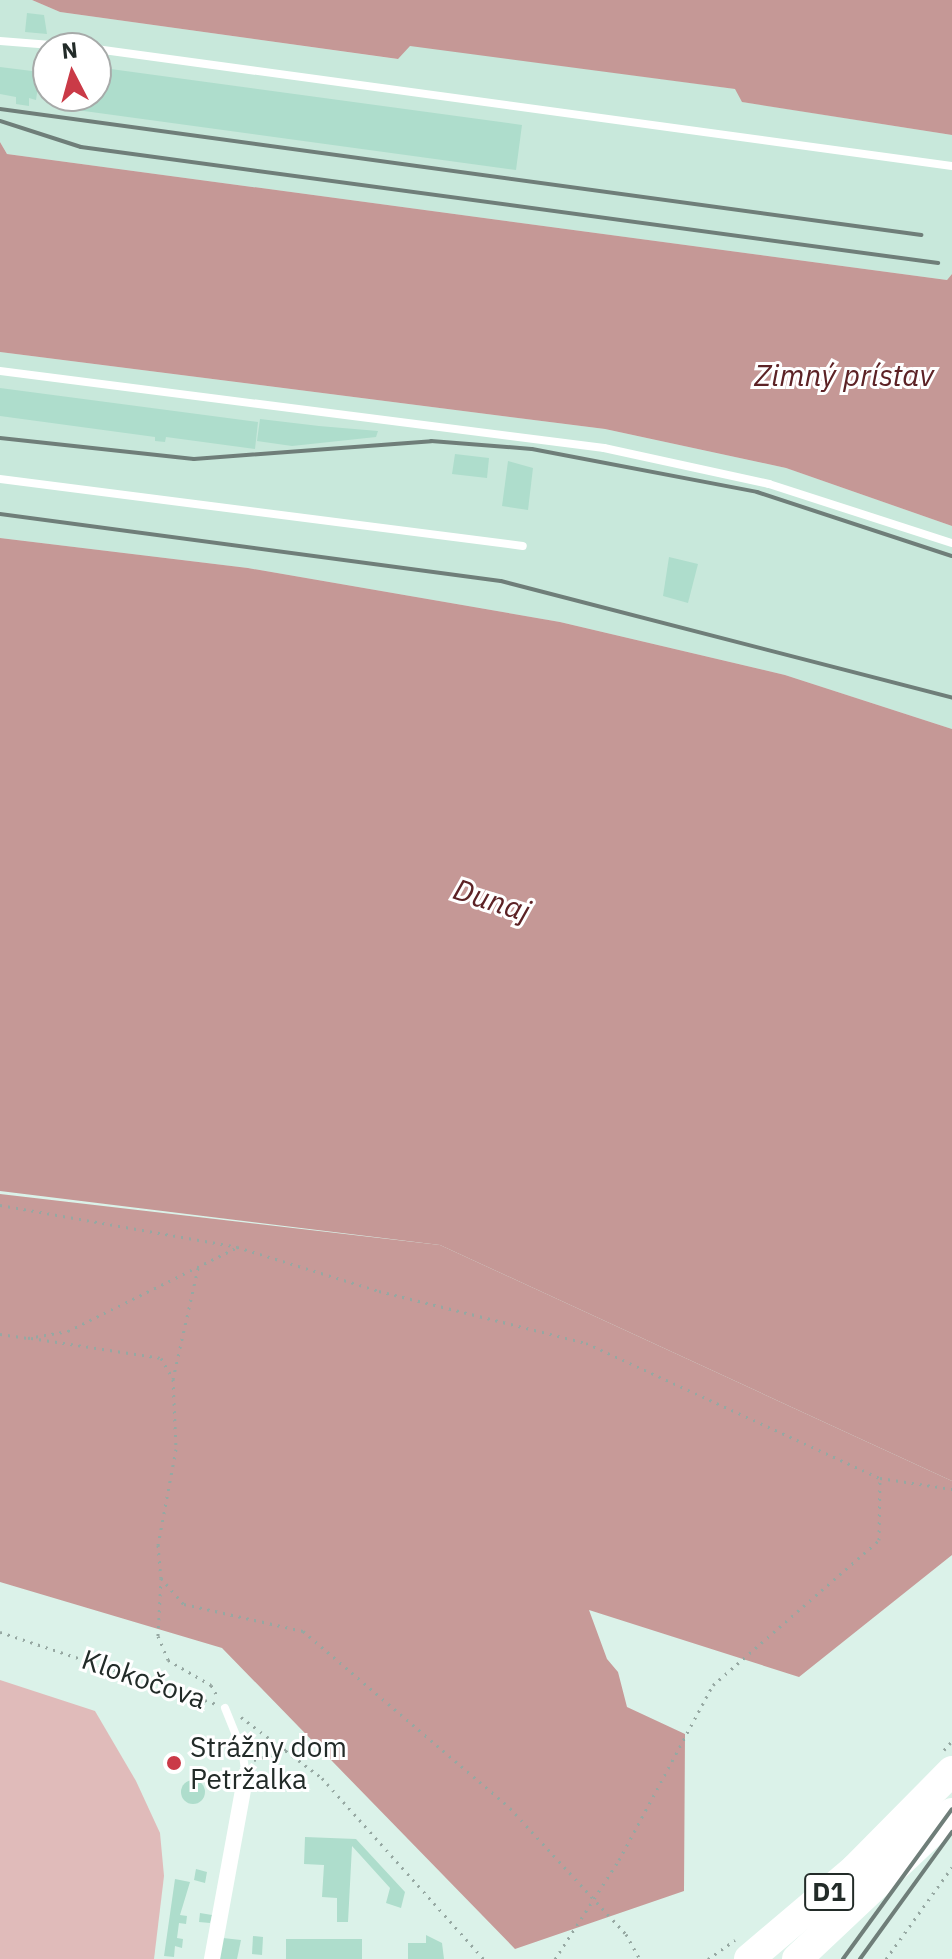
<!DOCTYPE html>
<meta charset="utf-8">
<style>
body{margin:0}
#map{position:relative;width:952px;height:1959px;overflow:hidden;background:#dbf2e9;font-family:"IBM Plex Sans",sans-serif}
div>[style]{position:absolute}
.built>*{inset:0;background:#c8e8db}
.green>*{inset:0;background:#e0bbba}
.forest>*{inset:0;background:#c79a98}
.water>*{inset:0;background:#c59896}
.building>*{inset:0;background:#aeddcc}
.round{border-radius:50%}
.path>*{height:3px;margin-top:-1.5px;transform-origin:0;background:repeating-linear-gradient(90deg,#96a8a2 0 2px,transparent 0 8px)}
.service>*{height:8px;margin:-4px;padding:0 4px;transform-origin:4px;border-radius:4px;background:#fff}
.minor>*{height:16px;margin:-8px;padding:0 8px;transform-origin:8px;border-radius:8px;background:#fff}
.motorway>*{height:30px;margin:-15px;padding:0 15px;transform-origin:15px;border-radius:15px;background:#fff}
.rail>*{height:4px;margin:-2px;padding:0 2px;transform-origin:2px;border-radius:2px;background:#6f7e79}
.dots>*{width:22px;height:22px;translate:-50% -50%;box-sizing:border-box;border:4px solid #fff;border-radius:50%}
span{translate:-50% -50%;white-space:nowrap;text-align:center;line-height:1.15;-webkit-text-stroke:6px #fff;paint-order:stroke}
.shield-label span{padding:2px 6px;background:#fff;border:2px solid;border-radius:6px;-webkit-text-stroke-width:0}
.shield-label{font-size:26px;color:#222b28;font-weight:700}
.street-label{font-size:28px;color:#222b28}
.poi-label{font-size:28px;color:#222b28}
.left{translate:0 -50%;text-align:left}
.water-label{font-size:30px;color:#5c2225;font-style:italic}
.north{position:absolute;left:32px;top:32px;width:80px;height:80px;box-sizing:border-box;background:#fff;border:2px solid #a7aaa9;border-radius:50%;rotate:354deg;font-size:22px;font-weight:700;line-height:32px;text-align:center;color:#222b28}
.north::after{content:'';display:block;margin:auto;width:28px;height:36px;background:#ca3a47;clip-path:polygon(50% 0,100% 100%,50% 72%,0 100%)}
</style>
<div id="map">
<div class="built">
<div style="clip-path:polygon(evenodd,0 0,32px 0,60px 12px,397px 59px,410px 45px,736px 89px,743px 102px,952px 135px,952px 274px,947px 280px,7px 154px,0 142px,0 0,48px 48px,96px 48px,96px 96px,48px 96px,48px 48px)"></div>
<div style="clip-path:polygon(0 352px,605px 429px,786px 468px,952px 526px,952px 729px,785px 675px,560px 622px,248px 568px,0 538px)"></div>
</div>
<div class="green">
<div style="clip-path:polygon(0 1680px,95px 1711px,136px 1781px,160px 1833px,164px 1876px,154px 1959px,0 1959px)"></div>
</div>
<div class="forest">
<div style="clip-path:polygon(0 1194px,440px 1245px,952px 1481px,952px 1555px,799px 1677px,589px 1610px,607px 1659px,618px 1672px,627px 1707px,685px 1734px,684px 1891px,515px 1949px,222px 1648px,0 1582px)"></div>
</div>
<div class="water">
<div style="clip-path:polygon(32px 0,952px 0,952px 135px,742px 102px,735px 89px,410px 46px,398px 59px,60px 12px)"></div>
<div style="clip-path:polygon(0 142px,7px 154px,947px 280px,952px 274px,952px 526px,786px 468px,605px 429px,0 352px)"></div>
<div style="clip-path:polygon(0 538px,248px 568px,560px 622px,785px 675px,952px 729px,952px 1481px,440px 1245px,0 1191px)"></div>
</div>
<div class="building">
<div style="clip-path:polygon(27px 13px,44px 15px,47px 34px,25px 32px)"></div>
<div style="clip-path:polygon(0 67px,40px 72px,36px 100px,29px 98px,29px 106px,16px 104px,16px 97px,0 94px)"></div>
<div style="clip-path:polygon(96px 67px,522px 125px,516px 170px,62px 108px,63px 96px,96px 96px)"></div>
<div style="clip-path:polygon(0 388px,258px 422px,255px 449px,166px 437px,165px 442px,155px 441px,155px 437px,0 416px)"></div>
<div style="clip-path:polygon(260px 419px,319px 426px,378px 431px,376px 437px,292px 446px,257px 441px)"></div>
<div style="clip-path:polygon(455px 454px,489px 458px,487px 478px,452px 474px)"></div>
<div style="clip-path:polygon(508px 461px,533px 468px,528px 510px,502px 506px)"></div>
<div style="clip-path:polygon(669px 557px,698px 564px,688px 603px,663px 596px)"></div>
<div class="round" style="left:181px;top:1780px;width:24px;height:24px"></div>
<div style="clip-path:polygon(305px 1837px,356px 1839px,405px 1892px,401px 1908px,386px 1903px,390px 1888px,352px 1846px,348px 1922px,337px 1922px,337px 1898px,322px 1897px,324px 1865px,304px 1864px)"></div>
<div style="clip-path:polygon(196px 1869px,207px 1872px,205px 1883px,194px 1880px)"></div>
<div style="clip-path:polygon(175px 1879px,190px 1882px,180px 1915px,187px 1916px,186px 1924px,179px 1923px,177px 1938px,183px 1939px,182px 1948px,175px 1946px,174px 1957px,164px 1956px)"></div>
<div style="clip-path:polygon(200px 1913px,212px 1915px,210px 1923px,199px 1922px)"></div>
<div style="clip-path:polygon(426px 1935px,442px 1943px,444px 1959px,408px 1959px,408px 1943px,426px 1943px)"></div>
<div style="clip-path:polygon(253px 1936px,263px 1937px,262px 1955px,252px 1954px)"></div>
<div style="clip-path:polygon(223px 1938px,241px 1940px,237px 1959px,219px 1959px)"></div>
<div style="clip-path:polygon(286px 1939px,362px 1939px,362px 1959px,286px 1959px)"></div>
</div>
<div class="path">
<div style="left:0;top:1205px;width:241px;rotate:10deg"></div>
<div style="left:237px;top:1247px;width:149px;rotate:17.2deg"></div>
<div style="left:379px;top:1291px;width:213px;rotate:14.1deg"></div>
<div style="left:586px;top:1343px;width:324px;rotate:24.7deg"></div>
<div style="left:880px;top:1478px;width:73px;rotate:8.7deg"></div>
<div style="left:198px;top:1268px;width:114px;rotate:102.7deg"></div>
<div style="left:173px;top:1379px;width:70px;rotate:87.5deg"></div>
<div style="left:176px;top:1449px;width:98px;rotate:100.6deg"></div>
<div style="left:158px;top:1545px;width:33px;rotate:85deg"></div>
<div style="left:161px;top:1578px;width:35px;rotate:49deg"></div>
<div style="left:184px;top:1604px;width:122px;rotate:12.8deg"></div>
<div style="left:303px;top:1631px;width:272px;rotate:40.5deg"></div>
<div style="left:510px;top:1808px;width:171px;rotate:47.4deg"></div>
<div style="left:626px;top:1934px;width:29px;rotate:61deg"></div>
<div style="left:0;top:1334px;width:28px;rotate:8deg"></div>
<div style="left:28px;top:1338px;width:41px;rotate:-9.9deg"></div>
<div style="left:68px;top:1331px;width:187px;rotate:-26.3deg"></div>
<div style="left:31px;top:1338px;width:132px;rotate:8.7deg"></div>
<div style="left:161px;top:1358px;width:24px;rotate:60deg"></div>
<div style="left:161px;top:1578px;width:58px;rotate:93deg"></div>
<div style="left:158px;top:1636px;width:26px;rotate:67deg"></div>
<div style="left:168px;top:1660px;width:50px;rotate:30.2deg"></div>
<div style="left:211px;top:1685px;width:14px;rotate:60deg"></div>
<div style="left:0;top:1632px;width:228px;rotate:18.4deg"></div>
<div style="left:241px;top:1717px;width:101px;rotate:37deg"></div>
<div style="left:322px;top:1778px;width:243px;rotate:48.2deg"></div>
<div style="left:944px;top:1750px;width:12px;rotate:-48deg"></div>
<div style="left:254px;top:1760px;width:35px;rotate:-18deg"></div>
<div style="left:555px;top:1959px;width:118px;rotate:-57.1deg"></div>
<div style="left:619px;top:1860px;width:199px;rotate:-61.8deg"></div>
<div style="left:713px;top:1685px;width:220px;rotate:-41.1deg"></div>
<div style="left:879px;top:1540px;width:62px;rotate:-89.1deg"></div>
<div style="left:708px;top:1959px;width:33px;rotate:-35deg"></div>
<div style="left:886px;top:1959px;width:113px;rotate:-54.3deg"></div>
</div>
<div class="service">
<div style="left:0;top:41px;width:90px;rotate:4.4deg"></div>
<div style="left:96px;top:49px;width:864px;rotate:7.78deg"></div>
<div style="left:0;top:371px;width:609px;rotate:7.27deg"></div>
<div style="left:604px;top:448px;width:169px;rotate:12.3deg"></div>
<div style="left:769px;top:484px;width:192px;rotate:17.9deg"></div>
<div style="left:0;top:479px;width:527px;rotate:7.3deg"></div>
<div style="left:225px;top:1708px;width:45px;rotate:68deg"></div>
<div style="left:242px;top:1750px;width:24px;rotate:81deg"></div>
</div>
<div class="minor">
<div style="left:212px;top:1959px;width:188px;rotate:-79.6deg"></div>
</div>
<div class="motorway">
<div style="left:749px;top:1959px;width:139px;rotate:-40.3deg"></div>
<div style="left:855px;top:1869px;width:138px;rotate:-45.3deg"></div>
<div style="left:797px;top:1959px;width:213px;rotate:-43.3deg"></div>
</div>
<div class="rail">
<div style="left:0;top:109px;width:930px;rotate:7.79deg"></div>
<div style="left:0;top:121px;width:85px;rotate:17.8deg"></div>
<div style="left:81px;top:147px;width:865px;rotate:7.71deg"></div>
<div style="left:0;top:438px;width:195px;rotate:6.2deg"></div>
<div style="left:194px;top:459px;width:238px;rotate:-4.3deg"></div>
<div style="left:431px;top:441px;width:101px;rotate:4.5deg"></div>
<div style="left:532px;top:449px;width:229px;rotate:10.8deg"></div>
<div style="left:757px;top:492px;width:205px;rotate:18.2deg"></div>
<div style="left:0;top:514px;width:505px;rotate:7.62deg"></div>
<div style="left:501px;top:581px;width:466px;rotate:14.5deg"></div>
<div style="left:843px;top:1959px;width:185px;rotate:-54deg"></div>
<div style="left:860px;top:1959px;width:157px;rotate:-54.1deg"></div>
</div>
<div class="dots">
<div style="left:174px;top:1763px;background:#ca3a47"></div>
</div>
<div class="shield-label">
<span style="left:829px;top:1892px">D1</span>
</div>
<div class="street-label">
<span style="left:144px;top:1679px;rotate:19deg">Klokočova</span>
</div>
<div class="poi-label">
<span class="left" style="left:190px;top:1763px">Strážny dom<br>Petržalka</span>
</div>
<div class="water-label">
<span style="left:844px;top:375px">Zimný prístav</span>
<span style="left:492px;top:900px;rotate:18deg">Dunaj</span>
</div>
<div class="north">N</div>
</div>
